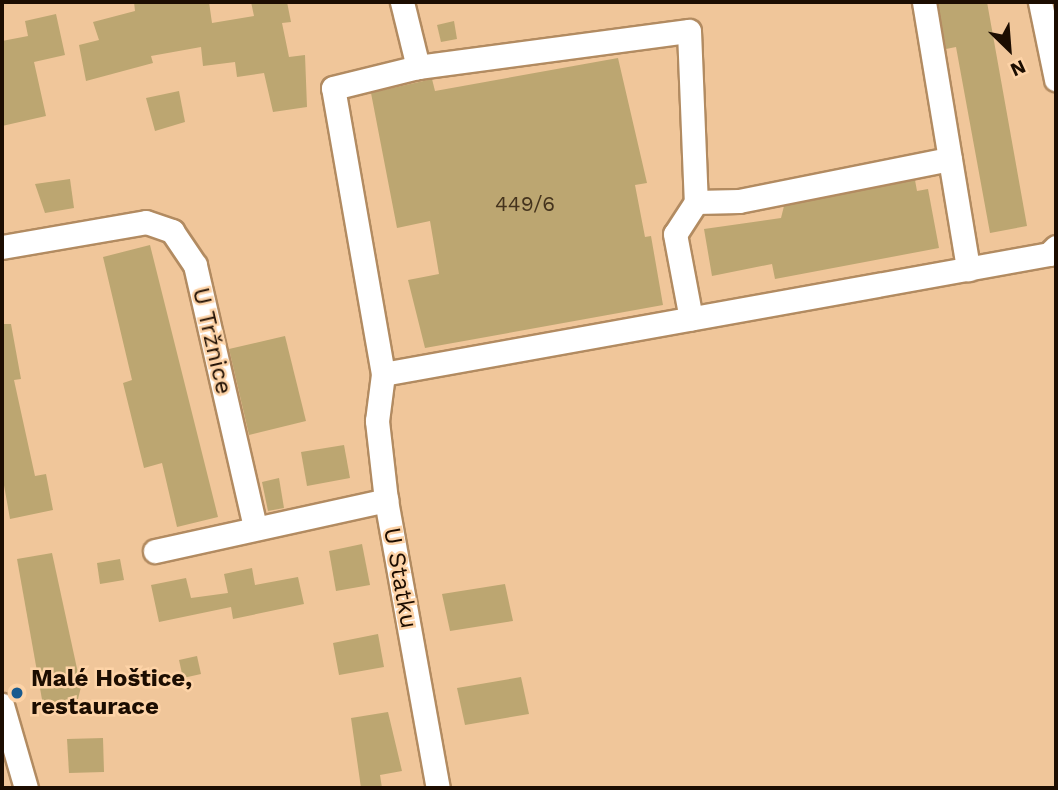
<!DOCTYPE html>
<meta charset="utf-8">
<style>
body{margin:0}
#map{position:relative;width:1058px;height:790px;overflow:hidden;background:#f0c69a;font-family:"Work Sans",sans-serif}
div>[style]{position:absolute}
.building>*{inset:0;background:#bca671}
.roads{filter:drop-shadow(2px 0 #b28b61) drop-shadow(-2px 0 #b28b61) drop-shadow(0 2px #b28b61) drop-shadow(0 -2px #b28b61)}
.minor>*{height:23px;margin:-11.5px;padding:0 11.5px;transform-origin:11.5px;border-radius:11.5px;background:#fff}
.dots>*{width:19px;height:19px;translate:-50% -50%;box-sizing:border-box;border:4px solid #fdd3a7;border-radius:50%}
span{translate:-50% -50%;white-space:nowrap;text-align:center;line-height:1.15;-webkit-text-stroke:5px #fdd3a7;paint-order:stroke}
.number-label{font-size:21px;color:#44331d}
.number-label span{-webkit-text-stroke-width:0}
.street-label{font-size:24px;color:#1c0d01}
.poi-label{font-size:24px;color:#1c0d01;font-weight:700}
.left{translate:0 -50%;text-align:left}
.frame{position:absolute;inset:0;border:4px solid #1c0d01;pointer-events:none}
.north{position:absolute;left:974px;top:14px;width:70px;height:70px;-webkit-text-stroke:5px #fdd3a7;paint-order:stroke;rotate:155deg;font-size:19px;font-weight:700;line-height:28px;text-align:center;color:#1c0d01}
.north::after{content:'';display:block;margin:auto;width:24px;height:32px;background:#1c0d01;clip-path:polygon(50% 0,100% 100%,50% 72%,0 100%)}
</style>
<div id="map">
<div class="building">
<div style="clip-path:polygon(134px 2px,209px 2px,212px 23px,254px 16px,251px 2px,287px 2px,291px 22px,282px 23px,289px 57px,305px 55px,307px 107px,273px 112px,264px 73px,237px 77px,235px 62px,203px 66px,201px 47px,151px 56px,153px 63px,86px 81px,79px 45px,99px 40px,93px 22px,135px 11px)"></div>
<div style="clip-path:polygon(938px 2px,987px 2px,1027px 226px,990px 233px,956px 47px,946px 49px)"></div>
<div style="clip-path:polygon(56px 14px,65px 55px,34px 62px,46px 116px,2px 126px,2px 41px,28px 36px,25px 21px)"></div>
<div style="clip-path:polygon(454px 21px,457px 39px,441px 42px,437px 25px)"></div>
<div style="clip-path:polygon(618px 58px,647px 183px,635px 185px,645px 237px,651px 236px,663px 305px,425px 348px,408px 280px,439px 274px,430px 221px,397px 228px,371px 93px,432px 79px,435px 91px)"></div>
<div style="clip-path:polygon(179px 91px,185px 122px,155px 131px,146px 98px)"></div>
<div style="clip-path:polygon(70px 179px,74px 208px,45px 213px,35px 184px)"></div>
<div style="clip-path:polygon(915px 180px,917px 191px,928px 189px,939px 248px,775px 279px,772px 264px,712px 276px,704px 229px,781px 218px,784px 206px)"></div>
<div style="clip-path:polygon(150px 245px,218px 517px,177px 527px,162px 463px,144px 468px,123px 383px,132px 380px,103px 257px)"></div>
<div style="clip-path:polygon(2px 324px,11px 324px,21px 379px,14px 380px,35px 476px,46px 474px,53px 510px,10px 519px,2px 474px)"></div>
<div style="clip-path:polygon(285px 336px,306px 421px,249px 435px,229px 349px)"></div>
<div style="clip-path:polygon(344px 445px,350px 478px,307px 486px,301px 452px)"></div>
<div style="clip-path:polygon(279px 478px,284px 508px,268px 511px,262px 482px)"></div>
<div style="clip-path:polygon(362px 544px,370px 585px,336px 591px,329px 551px)"></div>
<div style="clip-path:polygon(52px 553px,81px 687px,78px 699px,43px 705px,17px 559px)"></div>
<div style="clip-path:polygon(120px 559px,124px 580px,100px 584px,97px 563px)"></div>
<div style="clip-path:polygon(252px 568px,255px 585px,298px 577px,304px 604px,233px 619px,231px 607px,159px 622px,151px 585px,186px 578px,191px 598px,228px 593px,224px 574px)"></div>
<div style="clip-path:polygon(505px 584px,513px 621px,450px 631px,442px 594px)"></div>
<div style="clip-path:polygon(378px 634px,384px 667px,339px 675px,333px 643px)"></div>
<div style="clip-path:polygon(197px 656px,201px 674px,183px 678px,179px 660px)"></div>
<div style="clip-path:polygon(521px 677px,529px 714px,465px 725px,457px 688px)"></div>
<div style="clip-path:polygon(388px 712px,402px 771px,380px 775px,382px 788px,361px 788px,351px 718px)"></div>
<div style="clip-path:polygon(103px 738px,104px 772px,69px 773px,67px 739px)"></div>
</div>
<div class="roads">
<div class="minor">
<div style="left:402px;top:2px;width:67px;rotate:76.2deg"></div>
<div style="left:924px;top:2px;width:271px;rotate:80.6deg"></div>
<div style="left:1040px;top:2px;width:79px;rotate:78.3deg"></div>
<div style="left:696px;top:202px;width:43px;rotate:-1.3deg"></div>
<div style="left:739px;top:201px;width:215px;rotate:-11.3deg"></div>
<div style="left:2px;top:247px;width:146px;rotate:-9.8deg"></div>
<div style="left:146px;top:222px;width:28px;rotate:19deg"></div>
<div style="left:172px;top:231px;width:41px;rotate:55.9deg"></div>
<div style="left:195px;top:265px;width:270px;rotate:77.1deg"></div>
<div style="left:383px;top:374px;width:290px;rotate:-99.9deg"></div>
<div style="left:333px;top:88px;width:88px;rotate:-13.9deg"></div>
<div style="left:418px;top:67px;width:273px;rotate:-7.6deg"></div>
<div style="left:689px;top:31px;width:171px;rotate:87.7deg"></div>
<div style="left:696px;top:202px;width:38px;rotate:123deg"></div>
<div style="left:675px;top:234px;width:86px;rotate:79.3deg"></div>
<div style="left:386px;top:500px;width:80px;rotate:-96.5deg"></div>
<div style="left:377px;top:421px;width:47px;rotate:-82.7deg"></div>
<div style="left:383px;top:374px;width:677px;rotate:-10.21deg"></div>
<div style="left:1049px;top:254px;width:10px;rotate:-45deg"></div>
<div style="left:155px;top:551px;width:237px;rotate:-12.4deg"></div>
<div style="left:386px;top:500px;width:293px;rotate:79.8deg"></div>
<div style="left:2px;top:705px;width:86px;rotate:73.9deg"></div>
</div>
</div>
<div class="dots">
<div style="left:17px;top:693px;background:#185a8f"></div>
</div>
<div class="number-label">
<span style="left:525px;top:204px">449/6</span>
</div>
<div class="street-label">
<span style="left:212px;top:341px;rotate:77deg">U Tržnice</span>
<span style="left:400px;top:578px;rotate:80deg">U Statku</span>
</div>
<div class="poi-label">
<span class="left" style="left:31px;top:693px">Malé Hoštice,<br>restaurace</span>
</div>
<div class="frame"></div>
<div class="north">N</div>
</div>
